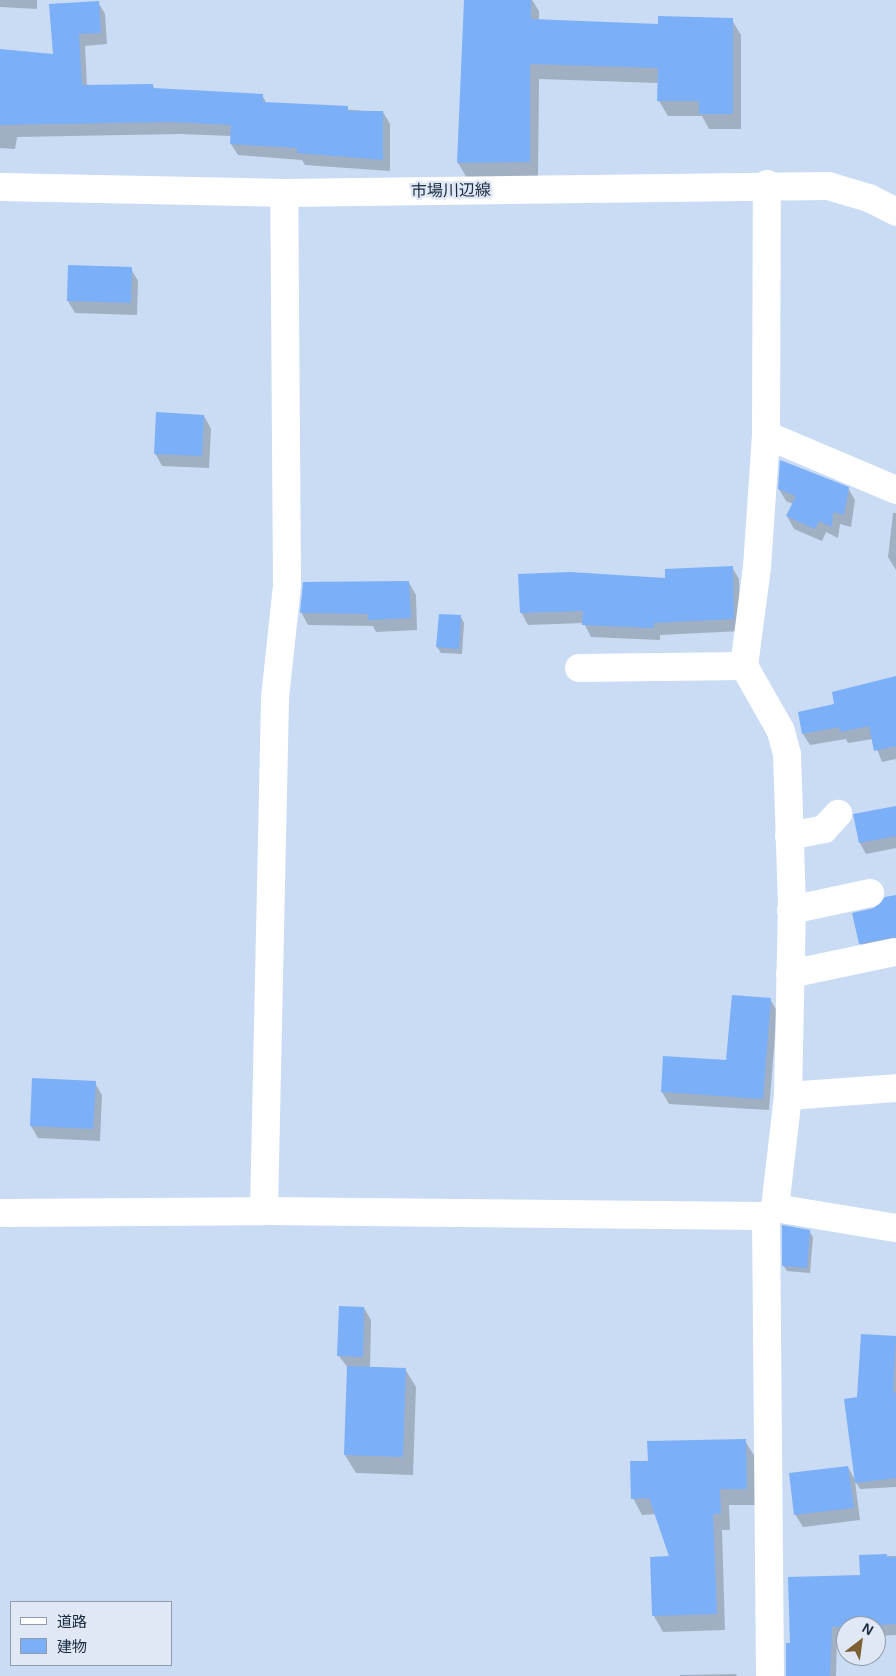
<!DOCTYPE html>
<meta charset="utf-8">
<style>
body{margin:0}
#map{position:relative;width:896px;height:1676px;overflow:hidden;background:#cadbf4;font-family:Helvetica,"Noto Sans JP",sans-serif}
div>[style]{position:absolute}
.shadow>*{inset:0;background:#0003}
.building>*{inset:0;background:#7baff8}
.minor>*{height:28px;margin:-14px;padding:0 14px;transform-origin:14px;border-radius:14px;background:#fff}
.secondary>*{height:28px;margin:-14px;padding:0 14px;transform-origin:14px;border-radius:14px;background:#fff}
span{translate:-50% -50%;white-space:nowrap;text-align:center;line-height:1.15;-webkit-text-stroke:4.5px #dfe8f4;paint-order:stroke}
.street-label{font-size:16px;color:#19293f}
.legend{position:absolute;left:10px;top:1601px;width:162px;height:65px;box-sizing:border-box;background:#dfe8f4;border:1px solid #909cac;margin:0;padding:6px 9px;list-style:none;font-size:15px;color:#19293f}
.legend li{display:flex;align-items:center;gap:10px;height:25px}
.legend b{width:25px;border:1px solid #909cac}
.north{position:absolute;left:836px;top:1616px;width:50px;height:50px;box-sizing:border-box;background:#dfe8f4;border:1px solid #909cac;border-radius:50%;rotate:30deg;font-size:14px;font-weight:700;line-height:20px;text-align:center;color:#19293f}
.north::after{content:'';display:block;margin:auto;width:18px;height:22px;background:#7c5f32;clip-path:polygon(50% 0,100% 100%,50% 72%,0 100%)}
</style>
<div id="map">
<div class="shadow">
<div style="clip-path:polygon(0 0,37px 0,37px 9px,0 7px)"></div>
<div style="clip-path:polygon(467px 0,532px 0,539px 11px,539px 21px,659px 25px,732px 20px,741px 35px,741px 129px,709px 129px,702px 116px,668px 116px,659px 101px,659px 83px,539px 79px,538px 177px,467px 178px,458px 163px)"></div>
<div style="clip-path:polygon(98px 2px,105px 14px,107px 44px,85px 46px,87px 86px,152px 85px,155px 89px,262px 95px,267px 104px,383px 112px,390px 124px,390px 171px,305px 165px,302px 160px,238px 155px,231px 144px,231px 136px,179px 134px,17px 137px,15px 149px,0 148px,0 50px,55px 55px)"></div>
<div style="clip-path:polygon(131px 269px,138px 281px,137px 315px,75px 313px,68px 301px)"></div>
<div style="clip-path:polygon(204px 416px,211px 429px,209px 468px,162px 466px,155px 453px)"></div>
<div style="clip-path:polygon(848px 488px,855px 500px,851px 527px,840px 524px,838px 538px,826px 532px,822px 541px,794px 529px,787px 516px,793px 504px,786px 501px,779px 489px)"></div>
<div style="clip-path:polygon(893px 513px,896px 513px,896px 570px,888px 557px)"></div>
<div style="clip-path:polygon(732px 567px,739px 579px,741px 631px,660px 635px,660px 640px,591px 637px,584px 623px,528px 625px,521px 612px)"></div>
<div style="clip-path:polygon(409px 583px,416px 595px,417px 630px,376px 632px,373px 626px,308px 625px,301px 612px)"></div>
<div style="clip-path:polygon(461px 617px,464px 623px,462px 654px,441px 653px,437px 647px)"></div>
<div style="clip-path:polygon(896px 678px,896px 759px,882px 762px,873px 739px,848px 743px,846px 739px,810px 745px,803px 734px,836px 705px)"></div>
<div style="clip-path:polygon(896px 807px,896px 848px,866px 854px,860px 843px)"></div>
<div style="clip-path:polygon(896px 910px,896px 951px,867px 955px,860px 943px)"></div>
<div style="clip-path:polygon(770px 999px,777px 1011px,769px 1110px,669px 1104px,662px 1092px,727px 1061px)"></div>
<div style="clip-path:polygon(95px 1083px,102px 1095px,100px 1141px,38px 1138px,31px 1126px)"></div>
<div style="clip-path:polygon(809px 1231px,813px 1237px,810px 1273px,787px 1271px,783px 1265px)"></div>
<div style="clip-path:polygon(364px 1308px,371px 1320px,370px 1368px,405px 1369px,416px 1387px,413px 1475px,356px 1473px,345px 1455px,348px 1368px,339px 1356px)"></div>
<div style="clip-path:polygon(862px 1335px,896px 1338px,896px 1487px,860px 1489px,855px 1481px,860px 1520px,803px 1527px,795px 1514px,848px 1467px,855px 1480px)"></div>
<div style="clip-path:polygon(745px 1441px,755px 1457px,756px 1505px,729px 1505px,730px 1530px,722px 1530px,725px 1630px,663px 1632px,654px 1616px,652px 1558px,671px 1557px,656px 1514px,642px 1515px,633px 1498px,649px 1462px)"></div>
<div style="clip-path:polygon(861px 1556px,896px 1556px,896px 1635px,876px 1636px,876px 1626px,846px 1626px,846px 1637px,837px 1638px,836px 1676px,786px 1676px,791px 1644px,861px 1576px)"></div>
<div style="clip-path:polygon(736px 1674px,737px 1676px,680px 1676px,680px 1675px)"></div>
</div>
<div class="building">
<div style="clip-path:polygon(464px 0,531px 0,531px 19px,658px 24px,658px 16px,733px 18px,733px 114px,699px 114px,699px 101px,657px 101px,658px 68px,530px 64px,530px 162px,457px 163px)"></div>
<div style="clip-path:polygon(99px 1px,101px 33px,79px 34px,82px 85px,153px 84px,153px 88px,263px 94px,263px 102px,348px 106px,348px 111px,383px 111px,383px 160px,297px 153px,297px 148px,230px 144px,231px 125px,172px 122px,0 125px,0 49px,53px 54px,49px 4px)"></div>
<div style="clip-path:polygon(68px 265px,132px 267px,131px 303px,67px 301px)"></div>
<div style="clip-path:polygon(156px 412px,204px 415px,202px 456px,154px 454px)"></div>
<div style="clip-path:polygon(780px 460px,849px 487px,844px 515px,833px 512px,832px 527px,819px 521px,815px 529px,786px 516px,796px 496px,778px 489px)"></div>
<div style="clip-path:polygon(733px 566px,734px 619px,654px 623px,654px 628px,582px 625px,583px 611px,520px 613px,518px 574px,570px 572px,665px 578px,665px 569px)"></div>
<div style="clip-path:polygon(409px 581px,411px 618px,368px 620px,368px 614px,300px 613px,303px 582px)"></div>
<div style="clip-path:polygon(439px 614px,461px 615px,459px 649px,436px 647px)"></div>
<div style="clip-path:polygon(896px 676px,896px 746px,874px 751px,869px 726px,840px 732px,839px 727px,802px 734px,798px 712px,834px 704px,832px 692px)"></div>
<div style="clip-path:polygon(896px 806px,896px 836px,859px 843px,853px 814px)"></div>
<div style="clip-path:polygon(896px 895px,896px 937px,859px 944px,852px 913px,874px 908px,885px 897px)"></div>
<div style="clip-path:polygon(732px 995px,771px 998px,763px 1099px,661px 1092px,663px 1056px,726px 1060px)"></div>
<div style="clip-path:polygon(32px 1078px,96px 1081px,93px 1129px,30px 1126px)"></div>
<div style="clip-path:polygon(782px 1225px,810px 1230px,807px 1268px,782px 1266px)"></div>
<div style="clip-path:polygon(339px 1306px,364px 1307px,363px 1357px,337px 1356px)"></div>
<div style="clip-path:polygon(861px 1334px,896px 1336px,893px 1393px,896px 1393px,896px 1478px,855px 1483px,844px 1399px,857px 1397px)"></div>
<div style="clip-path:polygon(347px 1366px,406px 1368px,403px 1457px,344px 1455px)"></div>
<div style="clip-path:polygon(746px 1439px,747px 1489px,720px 1489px,721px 1514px,713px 1514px,717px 1614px,652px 1616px,650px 1557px,669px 1556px,649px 1498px,631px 1499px,630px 1461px,648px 1461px,647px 1441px)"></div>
<div style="clip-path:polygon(848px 1466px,854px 1508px,794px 1515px,789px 1473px)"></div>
<div style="clip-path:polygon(887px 1554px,887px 1557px,896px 1557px,896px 1624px,832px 1627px,830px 1676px,786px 1676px,786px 1643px,790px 1643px,788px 1577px,860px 1575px,859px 1555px)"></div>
</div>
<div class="minor">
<div style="left:766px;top:435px;width:141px;rotate:22.9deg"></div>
<div style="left:579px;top:668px;width:165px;rotate:-0.7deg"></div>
<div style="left:789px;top:836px;width:36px;rotate:-11deg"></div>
<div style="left:824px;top:829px;width:21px;rotate:-47deg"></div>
<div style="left:791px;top:910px;width:81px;rotate:-12.1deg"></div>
<div style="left:790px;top:974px;width:106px;rotate:-11.9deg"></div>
<div style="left:788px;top:1096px;width:108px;rotate:-4.2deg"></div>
<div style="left:775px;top:1208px;width:123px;rotate:9.4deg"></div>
<div style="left:264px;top:1211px;width:513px;rotate:-88.77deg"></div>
<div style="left:275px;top:698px;width:114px;rotate:-83.9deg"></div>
<div style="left:287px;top:585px;width:392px;rotate:-90.4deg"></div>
<div style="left:0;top:1213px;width:264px;rotate:-0.4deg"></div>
<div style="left:264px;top:1211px;width:502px;rotate:0.57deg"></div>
<div style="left:766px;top:1216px;width:12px;rotate:-42deg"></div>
<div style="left:775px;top:1208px;width:113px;rotate:-83.4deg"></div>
<div style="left:788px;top:1096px;width:191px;rotate:-88.8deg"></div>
<div style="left:792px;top:905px;width:151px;rotate:-91.9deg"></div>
<div style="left:787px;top:754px;width:24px;rotate:-105deg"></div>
<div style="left:781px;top:731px;width:75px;rotate:-119.6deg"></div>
<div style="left:744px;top:666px;width:100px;rotate:-82.5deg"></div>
<div style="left:757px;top:567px;width:132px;rotate:-86.1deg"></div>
<div style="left:766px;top:435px;width:251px;rotate:-89.8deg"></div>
<div style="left:766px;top:1216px;width:460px;rotate:89.5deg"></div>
</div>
<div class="secondary">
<div style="left:0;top:187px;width:284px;rotate:1.2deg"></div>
<div style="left:284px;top:193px;width:544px;rotate:-0.74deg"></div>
<div style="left:828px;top:186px;width:43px;rotate:16.3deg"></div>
<div style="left:869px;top:198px;width:30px;rotate:27deg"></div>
</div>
<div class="street-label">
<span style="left:451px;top:191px;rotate:-1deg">市場川辺線</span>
</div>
<ul class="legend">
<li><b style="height:6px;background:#fff"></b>道路</li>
<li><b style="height:14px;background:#7baff8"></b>建物</li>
</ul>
<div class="north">N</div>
</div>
